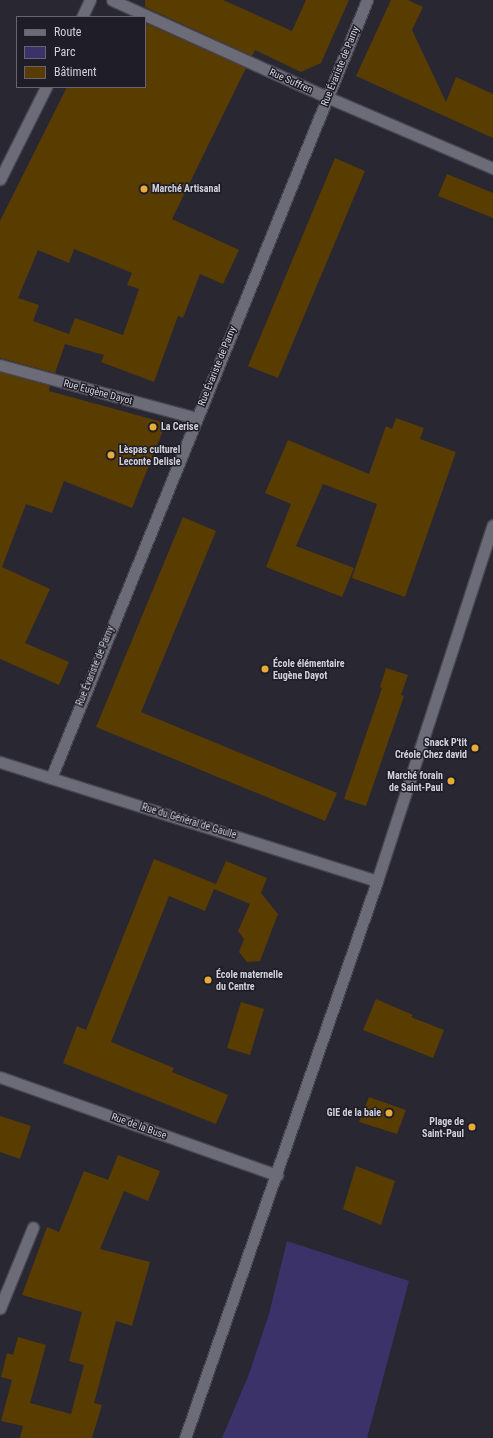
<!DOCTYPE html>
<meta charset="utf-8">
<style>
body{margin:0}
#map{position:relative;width:493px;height:1438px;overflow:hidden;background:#282732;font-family:"Roboto Condensed",sans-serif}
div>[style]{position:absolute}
.green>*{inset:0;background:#3c326a}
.building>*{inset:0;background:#593c00}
.roads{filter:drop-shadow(1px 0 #47454f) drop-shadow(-1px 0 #47454f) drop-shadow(0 1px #47454f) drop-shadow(0 -1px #47454f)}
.minor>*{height:11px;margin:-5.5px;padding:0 5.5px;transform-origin:5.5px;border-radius:5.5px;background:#6c6b78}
.tertiary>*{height:11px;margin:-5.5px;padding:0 5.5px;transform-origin:5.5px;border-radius:5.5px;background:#6c6b78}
.secondary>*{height:11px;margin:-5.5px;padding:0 5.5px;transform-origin:5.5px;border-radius:5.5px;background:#6c6b78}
.dots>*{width:11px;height:11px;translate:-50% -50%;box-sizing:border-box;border:2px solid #1e1d28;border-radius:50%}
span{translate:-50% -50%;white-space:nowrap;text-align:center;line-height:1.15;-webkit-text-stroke:3px #1e1d28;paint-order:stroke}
.street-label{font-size:10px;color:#d2d1d9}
.poi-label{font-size:10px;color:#d2d1d9;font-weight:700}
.left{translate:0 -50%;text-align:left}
.right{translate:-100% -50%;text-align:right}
.legend{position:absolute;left:16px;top:16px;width:130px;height:72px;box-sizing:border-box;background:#1e1d28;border:1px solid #66656f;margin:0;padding:5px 7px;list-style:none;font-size:12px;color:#d2d1d9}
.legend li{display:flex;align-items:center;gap:8px;height:20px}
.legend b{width:20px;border:1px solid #66656f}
</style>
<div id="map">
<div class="green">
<div style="clip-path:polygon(287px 1241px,409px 1281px,367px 1438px,222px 1438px,249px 1374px,269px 1314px)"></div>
</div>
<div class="building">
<div style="clip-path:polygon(145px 0,223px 0,292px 31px,306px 0,349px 0,321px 63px,301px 72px,255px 50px,252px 56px,145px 7px)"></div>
<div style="clip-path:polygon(391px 0,408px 0,423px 7px,412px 30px,446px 102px,456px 77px,493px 94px,493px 138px,356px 76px)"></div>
<div style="clip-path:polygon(evenodd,145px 23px,246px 68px,172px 219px,239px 250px,223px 284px,200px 274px,183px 318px,178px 316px,154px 382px,101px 362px,104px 355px,65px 344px,55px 373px,0 358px,0 221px,67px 87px,145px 87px,145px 23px,74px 249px,132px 273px,127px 285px,139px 289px,123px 335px,75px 318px,69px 334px,33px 321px,39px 305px,18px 298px,38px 250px,69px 263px,74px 249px)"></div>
<div style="clip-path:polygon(335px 158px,365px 171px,278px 378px,248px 366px)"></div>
<div style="clip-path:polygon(447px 174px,493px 193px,493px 218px,438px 196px)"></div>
<div style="clip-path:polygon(0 372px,50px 386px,49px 391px,166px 423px,132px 508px,64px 481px,52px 513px,26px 504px,2px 567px,50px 589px,25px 643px,69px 662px,59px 685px,0 659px)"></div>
<div style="clip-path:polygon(396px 418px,424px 428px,420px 439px,456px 452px,405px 597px,352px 578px,377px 504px,323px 484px,296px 546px,354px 568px,342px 597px,266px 567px,291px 504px,265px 493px,288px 440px,369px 474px,386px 426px,392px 429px)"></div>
<div style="clip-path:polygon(183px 517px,216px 531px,141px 712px,337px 793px,325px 821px,96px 727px)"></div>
<div style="clip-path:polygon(386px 668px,408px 675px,401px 695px,404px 696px,366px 806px,344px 799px,382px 688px,380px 687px)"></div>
<div style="clip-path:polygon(154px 859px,216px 884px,226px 861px,267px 878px,261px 893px,278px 914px,260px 961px,247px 962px,239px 952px,244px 939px,238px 931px,250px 904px,214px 889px,205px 911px,169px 896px,111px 1042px,174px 1068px,172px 1072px,228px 1095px,216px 1124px,63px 1063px,77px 1026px,86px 1030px)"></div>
<div style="clip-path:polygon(376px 999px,413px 1015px,411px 1017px,444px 1030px,433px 1058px,363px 1030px)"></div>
<div style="clip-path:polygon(241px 1002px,264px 1009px,250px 1055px,227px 1048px)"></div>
<div style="clip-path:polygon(369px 1097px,406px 1110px,397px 1134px,359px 1122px)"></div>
<div style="clip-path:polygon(0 1116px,31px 1126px,20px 1159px,0 1152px)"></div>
<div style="clip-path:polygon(118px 1155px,160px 1171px,148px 1201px,124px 1191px,100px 1249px,150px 1262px,132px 1326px,116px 1321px,94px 1403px,102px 1405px,92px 1438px,20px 1438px,23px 1426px,1px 1421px,12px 1380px,1px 1377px,7px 1353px,13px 1355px,18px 1337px,46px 1345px,30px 1403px,71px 1414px,84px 1365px,69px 1361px,82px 1312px,22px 1295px,47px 1227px,59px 1232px,84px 1171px,108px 1180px)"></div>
<div style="clip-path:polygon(356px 1166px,395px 1181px,381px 1225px,343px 1209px)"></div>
</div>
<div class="roads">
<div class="minor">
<div style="left:0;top:365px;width:203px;rotate:15.1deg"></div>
<div style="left:0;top:1308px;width:87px;rotate:-67.8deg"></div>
</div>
<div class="tertiary">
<div style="left:112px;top:0;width:236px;rotate:24.3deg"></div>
<div style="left:327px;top:97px;width:181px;rotate:23.2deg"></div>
<div style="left:82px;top:17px;width:19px;rotate:-65deg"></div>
<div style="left:0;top:179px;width:103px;rotate:-63.4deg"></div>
<div style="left:51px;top:778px;width:840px;rotate:-67.89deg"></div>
<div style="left:0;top:1077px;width:294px;rotate:19.5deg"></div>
</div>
<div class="secondary">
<div style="left:0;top:762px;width:395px;rotate:17.5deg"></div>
<div style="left:185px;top:1438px;width:589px;rotate:-70.98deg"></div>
<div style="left:377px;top:881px;width:374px;rotate:-72deg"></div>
</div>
</div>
<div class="dots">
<div style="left:144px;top:189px;background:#e9ab38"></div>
<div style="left:153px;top:427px;background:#e9ab38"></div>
<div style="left:111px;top:455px;background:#e9ab38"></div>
<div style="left:265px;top:669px;background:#e9ab38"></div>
<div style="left:475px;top:748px;background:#e9ab38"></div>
<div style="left:451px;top:781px;background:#e9ab38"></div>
<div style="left:208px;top:980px;background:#e9ab38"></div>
<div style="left:389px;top:1113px;background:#e9ab38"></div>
<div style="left:472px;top:1127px;background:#e9ab38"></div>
</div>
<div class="street-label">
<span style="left:340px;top:66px;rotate:-68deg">Rue Évariste de Parny</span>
<span style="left:291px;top:81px;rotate:24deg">Rue Suffren</span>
<span style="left:217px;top:366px;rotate:-68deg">Rue Évariste de Parny</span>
<span style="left:98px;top:392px;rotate:15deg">Rue Eugène Dayot</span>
<span style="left:95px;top:666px;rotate:-68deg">Rue Évariste de Parny</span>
<span style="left:189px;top:821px;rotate:17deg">Rue du Général de Gaulle</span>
<span style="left:139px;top:1126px;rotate:20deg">Rue de la Buse</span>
</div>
<div class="poi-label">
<span class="left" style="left:152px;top:189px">Marché Artisanal</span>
<span class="left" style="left:161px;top:427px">La Cerise</span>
<span class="left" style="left:119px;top:455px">Lèspas culturel<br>Leconte Delisle</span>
<span class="left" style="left:273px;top:669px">École élémentaire<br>Eugène Dayot</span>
<span class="right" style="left:467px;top:748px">Snack P'tit<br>Créole Chez david</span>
<span class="right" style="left:443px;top:781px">Marché forain<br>de Saint-Paul</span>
<span class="left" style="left:216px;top:980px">École maternelle<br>du Centre</span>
<span class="right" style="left:381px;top:1113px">GIE de la baie</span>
<span class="right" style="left:464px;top:1127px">Plage de<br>Saint-Paul</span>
</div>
<ul class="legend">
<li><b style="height:5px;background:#6c6b78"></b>Route</li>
<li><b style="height:11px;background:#3c326a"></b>Parc</li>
<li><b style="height:11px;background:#593c00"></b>Bâtiment</li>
</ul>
</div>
